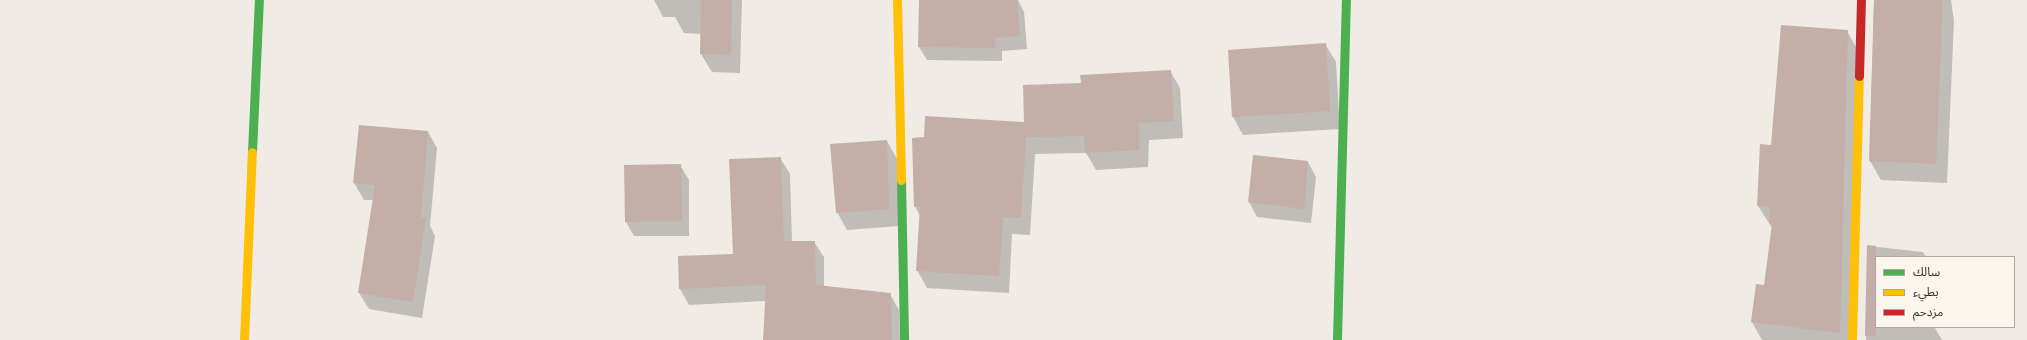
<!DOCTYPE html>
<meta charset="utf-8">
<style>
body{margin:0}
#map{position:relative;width:2027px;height:340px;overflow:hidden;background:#f0ebe5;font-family:"Space Grotesk","Noto Sans Arabic",sans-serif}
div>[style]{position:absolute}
.shadow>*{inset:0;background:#0003}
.building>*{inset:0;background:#c3afa7}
.fast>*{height:9px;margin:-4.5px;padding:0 4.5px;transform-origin:4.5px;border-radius:4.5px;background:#4caf50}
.slow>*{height:9px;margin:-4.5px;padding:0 4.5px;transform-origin:4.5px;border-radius:4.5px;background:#ffc107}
.jam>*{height:9px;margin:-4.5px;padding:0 4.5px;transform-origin:4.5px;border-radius:4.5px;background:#c62828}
span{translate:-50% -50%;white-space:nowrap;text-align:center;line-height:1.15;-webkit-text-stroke:3.5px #fbf5ee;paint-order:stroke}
.legend{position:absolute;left:1875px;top:256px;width:140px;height:72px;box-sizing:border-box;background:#fbf5ee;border:1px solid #aea6a0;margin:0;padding:5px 7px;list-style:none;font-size:12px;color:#3b302b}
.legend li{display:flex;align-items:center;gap:8px;height:20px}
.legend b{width:20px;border:1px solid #aea6a0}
</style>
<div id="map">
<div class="shadow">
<div style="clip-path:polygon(654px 0,742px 0,740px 73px,712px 72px,701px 54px,702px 34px,684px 33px,675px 17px,663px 17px)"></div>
<div style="clip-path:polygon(920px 0,1018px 0,1024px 12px,1027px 49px,1002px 51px,1002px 61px,927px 60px,919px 47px)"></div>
<div style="clip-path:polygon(1874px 0,1951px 0,1954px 21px,1947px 183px,1881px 180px,1870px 161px)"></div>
<div style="clip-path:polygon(1847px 31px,1857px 49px,1850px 340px,1762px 340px,1752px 322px,1765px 286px,1772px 228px,1758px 206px,1772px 146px)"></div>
<div style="clip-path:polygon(1325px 44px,1336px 62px,1340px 129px,1243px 135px,1233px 117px)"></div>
<div style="clip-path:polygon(1170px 71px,1180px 88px,1183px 138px,1149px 140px,1148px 167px,1096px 170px,1086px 153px,1035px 154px,1030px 235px,1012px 234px,1009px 293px,927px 288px,917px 270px,920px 216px,915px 206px,1082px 84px)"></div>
<div style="clip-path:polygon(360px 126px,428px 132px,437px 148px,430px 226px,435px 236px,422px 318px,369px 309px,359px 293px,374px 200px,364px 200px,354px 183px)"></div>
<div style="clip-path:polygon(887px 141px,897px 159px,899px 226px,847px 230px,837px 212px)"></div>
<div style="clip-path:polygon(780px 158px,790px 174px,792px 242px,814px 242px,824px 257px,824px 287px,890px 294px,899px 310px,900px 340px,764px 340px,766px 301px,689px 305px,680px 289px,734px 254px)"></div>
<div style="clip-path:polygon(1308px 162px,1316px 177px,1311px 223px,1257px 217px,1249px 202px)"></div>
<div style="clip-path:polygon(680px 165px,689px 180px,689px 236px,634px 236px,626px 222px)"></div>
<div style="clip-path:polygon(1868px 246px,1923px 252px,1926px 257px,1876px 257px,1876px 327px,1935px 328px,1942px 340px,1866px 340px)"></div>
</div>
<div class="building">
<div style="clip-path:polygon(701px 0,732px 0,731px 55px,700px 54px)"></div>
<div style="clip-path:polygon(919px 0,1017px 0,1020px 36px,995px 38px,995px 48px,918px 47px)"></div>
<div style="clip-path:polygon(1874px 0,1943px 0,1936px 164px,1869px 161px)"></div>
<div style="clip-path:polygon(1781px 25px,1848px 30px,1840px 333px,1751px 322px,1756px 284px,1764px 285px,1772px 224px,1769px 224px,1770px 207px,1757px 206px,1760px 144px,1771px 145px)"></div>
<div style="clip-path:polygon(1326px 43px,1330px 111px,1232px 117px,1228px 50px)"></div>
<div style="clip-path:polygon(1171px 70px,1174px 121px,1139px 123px,1139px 150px,1085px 153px,1084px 136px,1026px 137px,1021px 218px,1003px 217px,999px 276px,916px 271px,920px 206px,914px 207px,912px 138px,924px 137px,925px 116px,1024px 122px,1023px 85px,1081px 83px,1080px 75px)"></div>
<div style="clip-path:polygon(359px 125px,428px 131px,421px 217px,426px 218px,413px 302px,358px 293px,375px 185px,353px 183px)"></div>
<div style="clip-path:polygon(887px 140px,889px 209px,836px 213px,830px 144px)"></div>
<div style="clip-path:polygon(1253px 155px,1308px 161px,1304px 209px,1248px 202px)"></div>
<div style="clip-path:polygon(781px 157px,784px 241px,815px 241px,816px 285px,891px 293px,892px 340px,763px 340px,766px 285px,679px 289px,678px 256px,733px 254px,729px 159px)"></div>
<div style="clip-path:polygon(681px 164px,682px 221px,625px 222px,624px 165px)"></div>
<div style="clip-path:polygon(1867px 245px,1876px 246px,1876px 337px,1865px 336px)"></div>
</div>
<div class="fast">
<div style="left:252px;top:152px;width:152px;rotate:-87.4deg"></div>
<div style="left:901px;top:180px;width:160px;rotate:88.9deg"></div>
<div style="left:1337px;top:340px;width:340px;rotate:-88.5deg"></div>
</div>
<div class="slow">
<div style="left:897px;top:0;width:180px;rotate:88.7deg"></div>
<div style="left:244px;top:340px;width:188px;rotate:-87.6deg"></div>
<div style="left:1852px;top:340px;width:264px;rotate:-88.5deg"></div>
</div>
<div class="jam">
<div style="left:1859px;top:76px;width:76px;rotate:-88.5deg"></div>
</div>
<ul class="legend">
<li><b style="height:5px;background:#4caf50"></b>سالك</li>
<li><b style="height:5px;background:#ffc107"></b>بطيء</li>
<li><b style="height:5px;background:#c62828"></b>مزدحم</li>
</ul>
</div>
